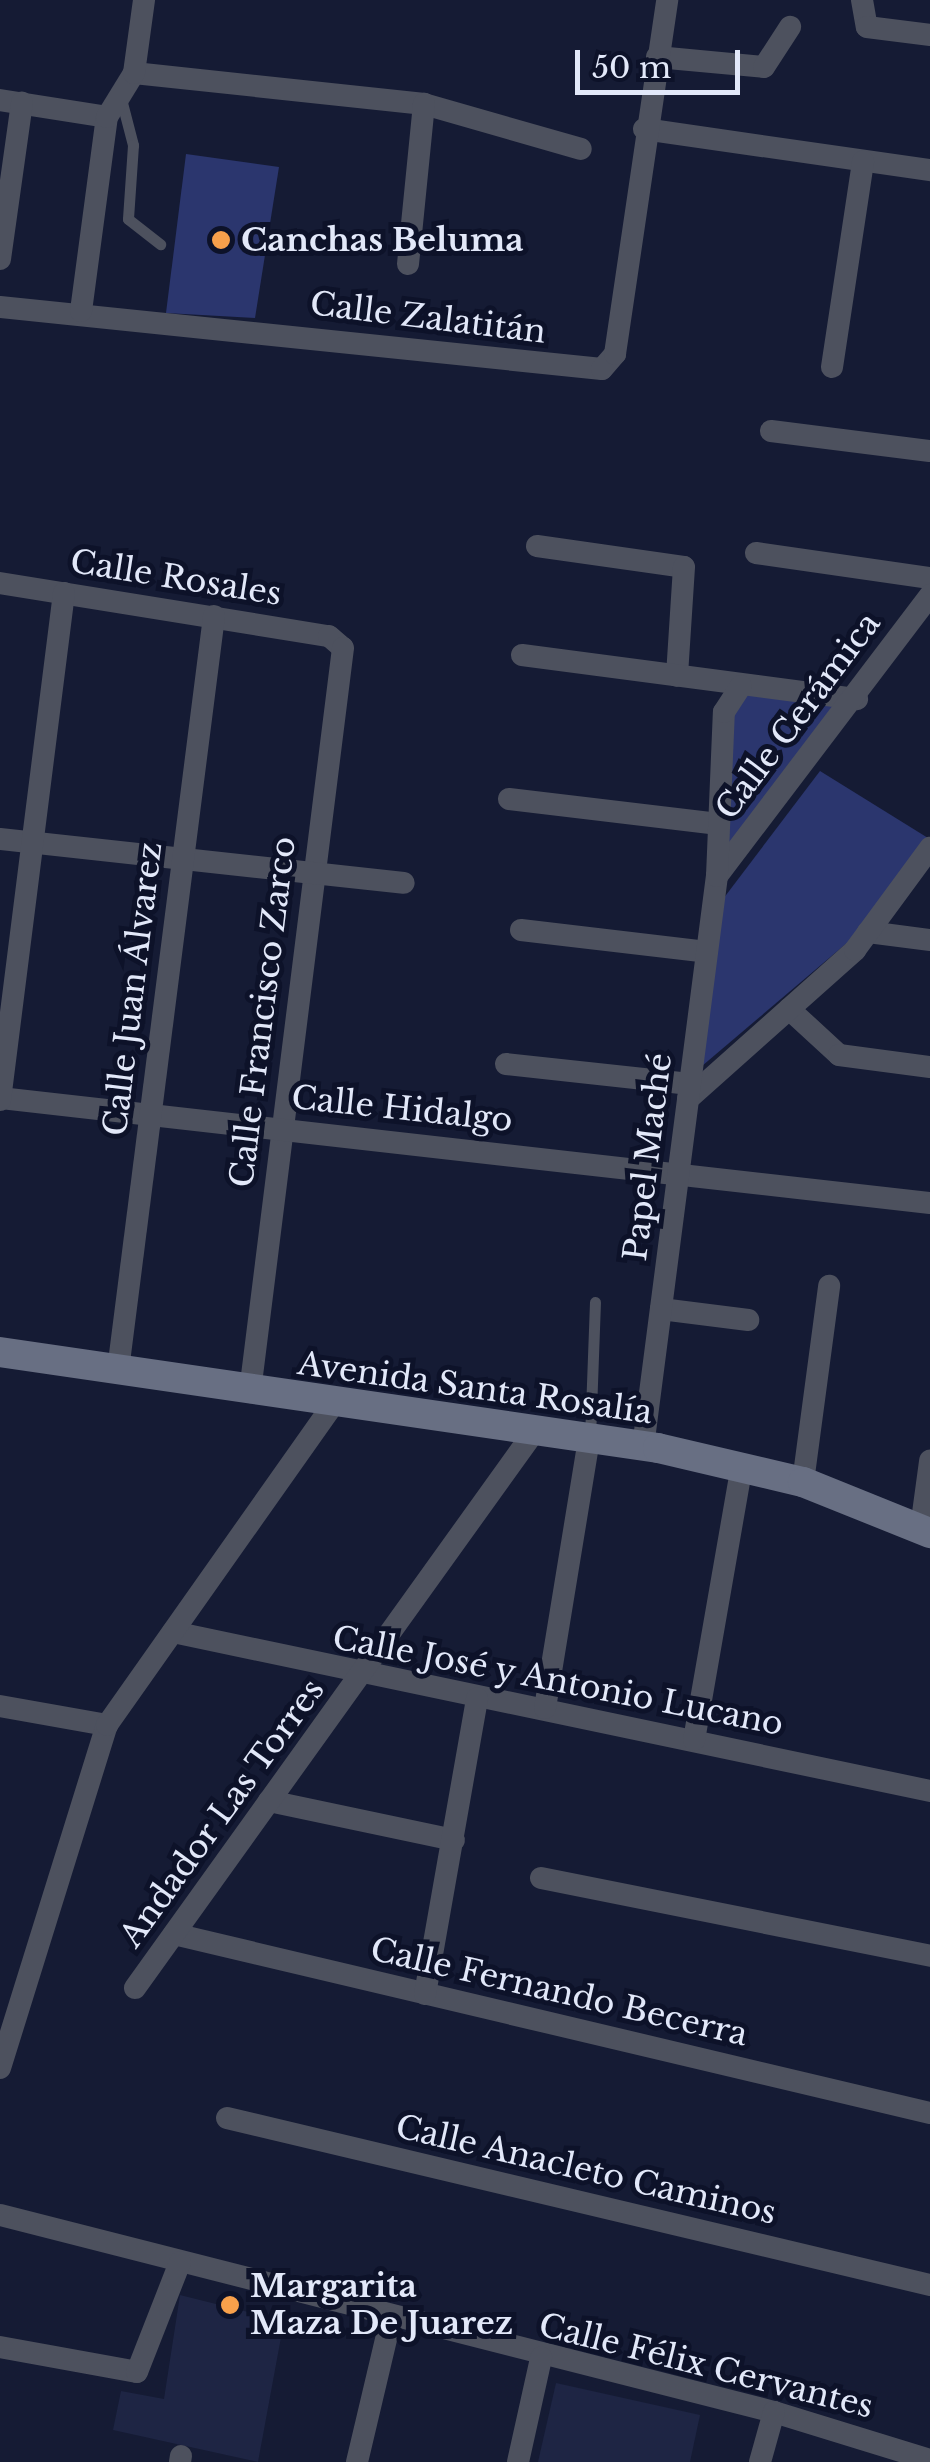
<!DOCTYPE html>
<meta charset="utf-8">
<style>
body{margin:0}
#map{position:relative;width:930px;height:2462px;overflow:hidden;background:#151b34;font-family:"Libre Baskerville",serif}
div>[style]{position:absolute}
.built>*{inset:0;background:#1e2544}
.green>*{inset:0;background:#2b366e}
.lane>*{height:11px;margin:-5.5px;padding:0 5.5px;transform-origin:5.5px;border-radius:5.5px;background:#4d515e}
.street>*{height:22px;margin:-11px;padding:0 11px;transform-origin:11px;border-radius:11px;background:#4d515e}
.secondary>*{height:30px;margin:-15px;padding:0 15px;transform-origin:15px;border-radius:15px;background:#686f83}
.dots>*{width:28px;height:28px;translate:-50% -50%;box-sizing:border-box;border:5px solid #0d1229;border-radius:50%}
span{translate:-50% -50%;white-space:nowrap;text-align:center;line-height:1.15;-webkit-text-stroke:10px #0d1229;paint-order:stroke}
.poi-label{font-size:32px;color:#e2e8f9;font-weight:700}
.left{translate:0 -50%;text-align:left}
.street-label{font-size:32px;color:#e2e8f9}
.scale{position:absolute;left:575px;top:50px;width:165px;height:45px;box-sizing:border-box;border:5px solid #e2e8f9;border-top:0;padding-left:12px;font-size:30px;line-height:35px;white-space:nowrap;color:#e2e8f9;-webkit-text-stroke:8px #0d1229;paint-order:stroke}
</style>
<div id="map">
<div class="built">
<div style="clip-path:polygon(180px 2295px,284px 2321px,258px 2462px,113px 2430px,121px 2391px,164px 2399px)"></div>
<div style="clip-path:polygon(556px 2383px,700px 2415px,690px 2462px,538px 2462px)"></div>
</div>
<div class="green">
<div style="clip-path:polygon(186px 154px,279px 167px,255px 318px,166px 313px)"></div>
<div style="clip-path:polygon(744px 689px,836px 704px,722px 857px,727px 712px)"></div>
<div style="clip-path:polygon(820px 771px,928px 838px,854px 937px,702px 1066px,720px 903px)"></div>
</div>
<div class="lane">
<div style="left:120px;top:95px;width:52px;rotate:75.4deg"></div>
<div style="left:133px;top:145px;width:74px;rotate:93.9deg"></div>
<div style="left:128px;top:219px;width:41px;rotate:38deg"></div>
<div style="left:590px;top:1438px;width:136px;rotate:-87.9deg"></div>
</div>
<div class="street">
<div style="left:862px;top:0;width:27px;rotate:80deg"></div>
<div style="left:867px;top:27px;width:64px;rotate:7.2deg"></div>
<div style="left:657px;top:57px;width:107px;rotate:5.3deg"></div>
<div style="left:764px;top:67px;width:48px;rotate:-57deg"></div>
<div style="left:134px;top:73px;width:292px;rotate:6.1deg"></div>
<div style="left:424px;top:104px;width:163px;rotate:16deg"></div>
<div style="left:0;top:100px;width:108px;rotate:9deg"></div>
<div style="left:644px;top:129px;width:289px;rotate:8.2deg"></div>
<div style="left:0;top:259px;width:158px;rotate:-82deg"></div>
<div style="left:408px;top:264px;width:161px;rotate:-84.3deg"></div>
<div style="left:0;top:307px;width:605px;rotate:5.88deg"></div>
<div style="left:602px;top:369px;width:20px;rotate:-49deg"></div>
<div style="left:615px;top:354px;width:358px;rotate:-81.6deg"></div>
<div style="left:81px;top:311px;width:196px;rotate:-82.4deg"></div>
<div style="left:107px;top:117px;width:52px;rotate:-58.5deg"></div>
<div style="left:134px;top:73px;width:74px;rotate:-82.2deg"></div>
<div style="left:832px;top:367px;width:208px;rotate:-81.4deg"></div>
<div style="left:771px;top:431px;width:160px;rotate:7.2deg"></div>
<div style="left:537px;top:546px;width:148px;rotate:8.1deg"></div>
<div style="left:684px;top:567px;width:109px;rotate:93.7deg"></div>
<div style="left:756px;top:553px;width:176px;rotate:8.2deg"></div>
<div style="left:0;top:583px;width:333px;rotate:9.2deg"></div>
<div style="left:329px;top:636px;width:18px;rotate:41deg"></div>
<div style="left:343px;top:648px;width:750px;rotate:97.13deg"></div>
<div style="left:522px;top:655px;width:338px;rotate:7.5deg"></div>
<div style="left:509px;top:799px;width:211px;rotate:6.8deg"></div>
<div style="left:0;top:839px;width:406px;rotate:6.2deg"></div>
<div style="left:717px;top:876px;width:353px;rotate:-52.8deg"></div>
<div style="left:521px;top:930px;width:187px;rotate:6.7deg"></div>
<div style="left:868px;top:932px;width:63px;rotate:7.4deg"></div>
<div style="left:789px;top:1009px;width:68px;rotate:42.6deg"></div>
<div style="left:839px;top:1055px;width:92px;rotate:7.5deg"></div>
<div style="left:506px;top:1064px;width:185px;rotate:6.2deg"></div>
<div style="left:0;top:1098px;width:936px;rotate:6.44deg"></div>
<div style="left:688px;top:1099px;width:224px;rotate:-41.7deg"></div>
<div style="left:855px;top:950px;width:127px;rotate:-53.7deg"></div>
<div style="left:0;top:1100px;width:511px;rotate:-82.81deg"></div>
<div style="left:661px;top:1309px;width:88px;rotate:7.2deg"></div>
<div style="left:118px;top:1370px;width:760px;rotate:-82.74deg"></div>
<div style="left:643px;top:1447px;width:576px;rotate:-82.62deg"></div>
<div style="left:717px;top:876px;width:164px;rotate:-87.6deg"></div>
<div style="left:724px;top:712px;width:31px;rotate:-57deg"></div>
<div style="left:803px;top:1482px;width:198px;rotate:-82.4deg"></div>
<div style="left:921px;top:1528px;width:68px;rotate:-82.3deg"></div>
<div style="left:173px;top:1632px;width:774px;rotate:11.86deg"></div>
<div style="left:0;top:1706px;width:109px;rotate:10.1deg"></div>
<div style="left:545px;top:1708px;width:272px;rotate:-80.7deg"></div>
<div style="left:694px;top:1740px;width:278px;rotate:-80.1deg"></div>
<div style="left:269px;top:1801px;width:189px;rotate:11.9deg"></div>
<div style="left:541px;top:1878px;width:397px;rotate:11.3deg"></div>
<div style="left:174px;top:1934px;width:777px;rotate:13.32deg"></div>
<div style="left:135px;top:1988px;width:684px;rotate:-54.34deg"></div>
<div style="left:425px;top:1994px;width:300px;rotate:-80deg"></div>
<div style="left:0;top:2068px;width:359px;rotate:-72.7deg"></div>
<div style="left:107px;top:1725px;width:390px;rotate:-54.8deg"></div>
<div style="left:227px;top:2118px;width:723px;rotate:13.36deg"></div>
<div style="left:0;top:2215px;width:799px;rotate:14.28deg"></div>
<div style="left:774px;top:2412px;width:163px;rotate:17.1deg"></div>
<div style="left:0;top:2347px;width:139px;rotate:10.3deg"></div>
<div style="left:137px;top:2372px;width:118px;rotate:-68.6deg"></div>
<div style="left:180px;top:2462px;width:6px;rotate:-81deg"></div>
<div style="left:357px;top:2462px;width:148px;rotate:-76.7deg"></div>
<div style="left:518px;top:2462px;width:107px;rotate:-77.5deg"></div>
<div style="left:760px;top:2462px;width:52px;rotate:-74.4deg"></div>
</div>
<div class="secondary">
<div style="left:0;top:1352px;width:665px;rotate:8.3deg"></div>
<div style="left:658px;top:1448px;width:149px;rotate:13.2deg"></div>
<div style="left:803px;top:1482px;width:137px;rotate:21.9deg"></div>
</div>
<div class="dots">
<div style="left:221px;top:240px;background:#f8a04b"></div>
<div style="left:230px;top:2305px;background:#f8a04b"></div>
</div>
<div class="poi-label">
<span class="left" style="left:241px;top:240px">Canchas Beluma</span>
<span class="left" style="left:250px;top:2305px">Margarita<br>Maza De Juarez</span>
</div>
<div class="street-label">
<span style="left:428px;top:318px;rotate:7deg">Calle Zalatitán</span>
<span style="left:176px;top:578px;rotate:9deg">Calle Rosales</span>
<span style="left:798px;top:716px;rotate:-53deg">Calle Cerámica</span>
<span style="left:133px;top:989px;rotate:-83deg">Calle Juan Álvarez</span>
<span style="left:263px;top:1012px;rotate:-83deg">Calle Francisco Zarco</span>
<span style="left:402px;top:1109px;rotate:6deg">Calle Hidalgo</span>
<span style="left:648px;top:1157px;rotate:-83deg">Papel Maché</span>
<span style="left:475px;top:1388px;rotate:8deg">Avenida Santa Rosalía</span>
<span style="left:558px;top:1681px;rotate:11deg">Calle José y Antonio Lucano</span>
<span style="left:222px;top:1813px;rotate:-54deg">Andador Las Torres</span>
<span style="left:559px;top:1992px;rotate:13deg">Calle Fernando Becerra</span>
<span style="left:586px;top:2170px;rotate:13deg">Calle Anacleto Caminos</span>
<span style="left:706px;top:2366px;rotate:14deg">Calle Félix Cervantes</span>
</div>
<div class="scale">50 m</div>
</div>
